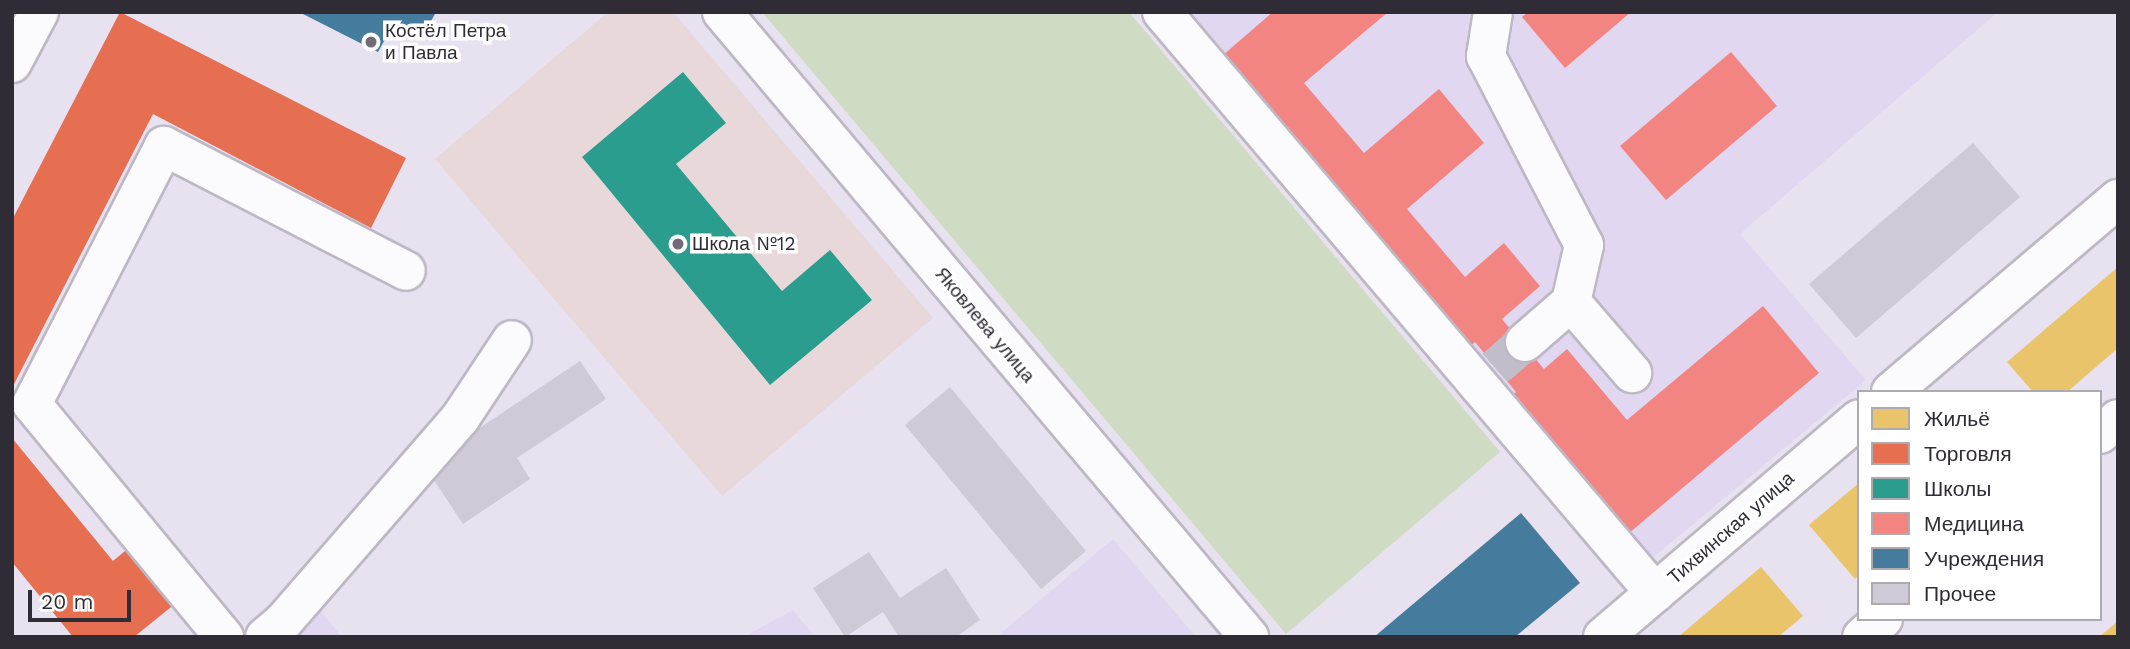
<!DOCTYPE html>
<meta charset="utf-8">
<style>
body{margin:0}
#map{position:relative;width:2130px;height:649px;overflow:hidden;background:#e7e1f0;font-family:"Work Sans",sans-serif}
div>[style]{position:absolute}
.built>*{inset:0;background:#e2d7f1}
.education>*{inset:0;background:#e8d8d9}
.green>*{inset:0;background:#d0dbc4}
.homes>*{inset:0;background:#e9c46a}
.shops>*{inset:0;background:#e76f51}
.schools>*{inset:0;background:#2a9d8f}
.health>*{inset:0;background:#f28482}
.public>*{inset:0;background:#457b9d}
.building>*{inset:0;background:#cfcad6}
.minor-tunnel>*{height:38px;margin-top:-19px;transform-origin:0;background:repeating-linear-gradient(90deg,#c2bdcb 0 38px,transparent 0 57px)}
.roads{filter:drop-shadow(2px 0 #bdb8c4) drop-shadow(-2px 0 #bdb8c4) drop-shadow(0 2px #bdb8c4) drop-shadow(0 -2px #bdb8c4)}
.minor>*{height:38px;margin:-19px;padding:0 19px;transform-origin:19px;border-radius:19px;background:#fbfafd}
.major>*{height:38px;margin:-19px;padding:0 19px;transform-origin:19px;border-radius:19px;background:#fbfafd}
.dots>*{width:19px;height:19px;translate:-50% -50%;box-sizing:border-box;border:4px solid #fff;border-radius:50%}
span{translate:-50% -50%;white-space:nowrap;text-align:center;line-height:1.15;-webkit-text-stroke:7px #fff;paint-order:stroke}
.poi-label{font-size:19px;color:#302c36}
.left{translate:0 -50%;text-align:left}
.street-label{font-size:19px;color:#302c36}
.frame{position:absolute;inset:0;border:14px solid #302c36;pointer-events:none}
.legend{position:absolute;left:1857px;top:390px;width:245px;height:231px;box-sizing:border-box;background:#fff;border:2px solid #acabaf;margin:0;padding:9px 12px;list-style:none;font-size:21px;color:#302c36}
.legend li{display:flex;align-items:center;gap:14px;height:35px}
.legend b{width:35px;border:2px solid #acabaf}
.scale{position:absolute;left:28px;top:590px;width:103px;height:32px;box-sizing:border-box;border:4px solid #302c36;border-top:0;padding-left:9px;font-size:21px;line-height:24px;white-space:nowrap;color:#302c36;-webkit-text-stroke:5px #fff;paint-order:stroke}
</style>
<div id="map">
<div class="built">
<div style="clip-path:polygon(1190px 12px,1998px 12px,1740px 234px,1866px 380px,1649px 561px)"></div>
<div style="clip-path:polygon(1113px 539px,1196px 637px,996px 637px)"></div>
<div style="clip-path:polygon(319px 609px,342px 637px,288px 637px)"></div>
<div style="clip-path:polygon(793px 610px,815px 637px,743px 637px)"></div>
</div>
<div class="education">
<div style="clip-path:polygon(608px 12px,673px 12px,933px 318px,722px 496px,435px 159px)"></div>
</div>
<div class="green">
<div style="clip-path:polygon(762px 12px,1129px 12px,1500px 452px,1286px 634px)"></div>
</div>
<div class="homes">
<div style="clip-path:polygon(2118px 267px,2118px 348px,2067px 392px,2033px 392px,2007px 362px)"></div>
<div style="clip-path:polygon(1859px 483px,1859px 575px,1855px 579px,1809px 525px)"></div>
<div style="clip-path:polygon(1761px 567px,1803px 616px,1778px 637px,1678px 637px)"></div>
<div style="clip-path:polygon(2118px 621px,2118px 637px,2099px 637px)"></div>
</div>
<div class="shops">
<div style="clip-path:polygon(120px 12px,406px 158px,371px 228px,153px 114px,12px 388px,12px 220px)"></div>
<div style="clip-path:polygon(12px 438px,113px 561px,131px 546px,176px 603px,134px 637px,73px 637px,12px 562px)"></div>
</div>
<div class="schools">
<div style="clip-path:polygon(683px 72px,726px 123px,676px 164px,782px 291px,830px 250px,872px 300px,770px 385px,582px 157px)"></div>
</div>
<div class="health">
<div style="clip-path:polygon(1273px 12px,1388px 12px,1304px 83px,1364px 153px,1439px 89px,1484px 143px,1407px 209px,1465px 277px,1504px 243px,1540px 286px,1502px 319px,1544px 369px,1567px 349px,1627px 420px,1763px 306px,1819px 373px,1628px 534px,1511px 396px,1516px 392px,1475px 342px,1462px 353px,1215px 62px)"></div>
<div style="clip-path:polygon(1528px 12px,1631px 12px,1565px 68px,1522px 17px)"></div>
<div style="clip-path:polygon(1731px 52px,1777px 106px,1666px 200px,1620px 146px)"></div>
</div>
<div class="public">
<div style="clip-path:polygon(299px 12px,436px 12px,429px 25px,405px 32px,393px 25px,378px 52px)"></div>
<div style="clip-path:polygon(1521px 513px,1580px 583px,1515px 637px,1374px 637px)"></div>
</div>
<div class="building">
<div style="clip-path:polygon(1973px 143px,2020px 197px,1856px 338px,1809px 284px)"></div>
<div style="clip-path:polygon(580px 361px,606px 399px,517px 458px,530px 479px,463px 524px,424px 465px)"></div>
<div style="clip-path:polygon(950px 387px,1086px 551px,1041px 589px,905px 425px)"></div>
<div style="clip-path:polygon(869px 552px,900px 598px,946px 568px,980px 620px,956px 637px,899px 637px,883px 612px,845px 637px,813px 588px)"></div>
</div>
<div class="minor-tunnel">
<div style="left:1495px;top:368px;width:40px;rotate:-41deg"></div>
</div>
<div class="roads">
<div class="minor">
<div style="left:722px;top:12px;width:818px;rotate:49.86deg"></div>
<div style="left:1162px;top:12px;width:762px;rotate:49.68deg"></div>
<div style="left:1493px;top:12px;width:45px;rotate:99deg"></div>
<div style="left:1486px;top:56px;width:213px;rotate:62.6deg"></div>
<div style="left:1584px;top:245px;width:58px;rotate:102.8deg"></div>
<div style="left:1571px;top:302px;width:61px;rotate:139deg"></div>
<div style="left:1571px;top:302px;width:94px;rotate:49.3deg"></div>
<div style="left:1891px;top:392px;width:298px;rotate:-40.4deg"></div>
<div style="left:2100px;top:434px;width:23px;rotate:-40deg"></div>
<div style="left:224px;top:637px;width:302px;rotate:-129.5deg"></div>
<div style="left:32px;top:404px;width:290px;rotate:-62.9deg"></div>
<div style="left:164px;top:146px;width:272px;rotate:27.3deg"></div>
<div style="left:265px;top:637px;width:23px;rotate:-40deg"></div>
<div style="left:283px;top:622px;width:271px;rotate:-49deg"></div>
<div style="left:461px;top:417px;width:92px;rotate:-56.5deg"></div>
<div style="left:1603px;top:637px;width:336px;rotate:-40.4deg"></div>
<div style="left:1862px;top:637px;width:28px;rotate:-41deg"></div>
</div>
<div class="major">
<div style="left:12px;top:63px;width:58px;rotate:-62.1deg"></div>
</div>
</div>
<div class="dots">
<div style="left:371px;top:42px;background:#706b77"></div>
<div style="left:678px;top:244px;background:#706b77"></div>
</div>
<div class="poi-label">
<span class="left" style="left:385px;top:42px">Костёл Петра<br>и Павла</span>
<span class="left" style="left:692px;top:244px">Школа №12</span>
</div>
<div class="street-label">
<span style="left:985px;top:325px;rotate:50deg">Яковлева улица</span>
<span style="left:1731px;top:528px;rotate:-41deg">Тихвинская улица</span>
</div>
<div class="frame"></div>
<ul class="legend">
<li><b style="height:19px;background:#e9c46a"></b>Жильё</li>
<li><b style="height:19px;background:#e76f51"></b>Торговля</li>
<li><b style="height:19px;background:#2a9d8f"></b>Школы</li>
<li><b style="height:19px;background:#f28482"></b>Медицина</li>
<li><b style="height:19px;background:#457b9d"></b>Учреждения</li>
<li><b style="height:19px;background:#cfcad6"></b>Прочее</li>
</ul>
<div class="scale">20 m</div>
</div>
